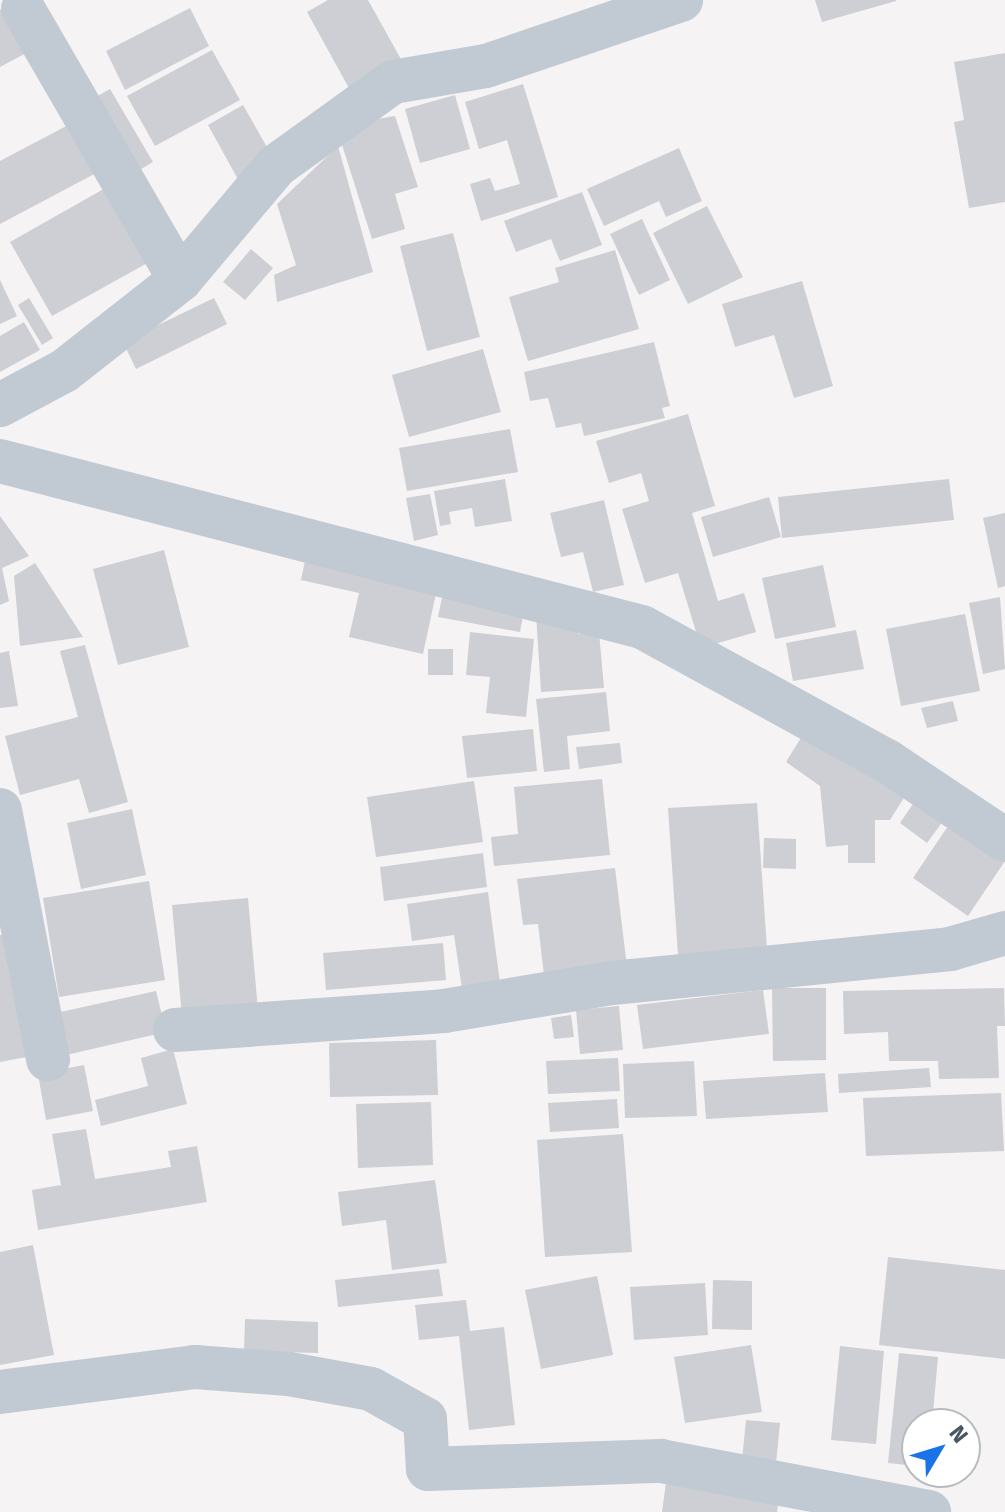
<!DOCTYPE html>
<style>
body{margin:0}
#map{position:relative;width:1005px;height:1512px;overflow:hidden;background:#f5f3f3;font-family:"Fira Sans",sans-serif}
div>[style]{position:absolute}
.building>*{inset:0;background:#cdcfd5}
.street>*{height:44px;margin:-22px;padding:0 22px;transform-origin:22px;border-radius:22px;background:#c1cad2}
span{translate:-50% -50%;white-space:nowrap;text-align:center;line-height:1.15;-webkit-text-stroke:7px #fff;paint-order:stroke}
.north{position:absolute;left:901px;top:1408px;width:80px;height:80px;box-sizing:border-box;background:#fff;border:2px solid #b7bbc0;border-radius:50%;rotate:52deg;font-size:22px;font-weight:700;line-height:32px;text-align:center;color:#4a5661}
.north::after{content:'';display:block;margin:auto;width:28px;height:36px;background:#1a73e8;clip-path:polygon(50% 0,100% 100%,50% 72%,0 100%)}
</style>
<div id="map">
<div class="building">
<div style="clip-path:polygon(328px 0,368px 0,407px 70px,355px 99px,307px 12px)"></div>
<div style="clip-path:polygon(815px 0,896px 0,896px 1px,822px 22px)"></div>
<div style="clip-path:polygon(7px 6px,30px 51px,0 67px,0 10px)"></div>
<div style="clip-path:polygon(190px 8px,209px 46px,125px 90px,106px 51px)"></div>
<div style="clip-path:polygon(212px 50px,240px 100px,155px 146px,127px 96px)"></div>
<div style="clip-path:polygon(1005px 53px,1005px 202px,969px 208px,954px 122px,964px 120px,954px 62px)"></div>
<div style="clip-path:polygon(523px 84px,558px 197px,481px 221px,470px 184px,490px 178px,495px 191px,520px 184px,507px 140px,479px 149px,465px 102px)"></div>
<div style="clip-path:polygon(110px 89px,153px 162px,128px 177px,85px 103px)"></div>
<div style="clip-path:polygon(455px 95px,470px 149px,420px 163px,405px 109px)"></div>
<div style="clip-path:polygon(243px 105px,276px 163px,240px 183px,208px 125px)"></div>
<div style="clip-path:polygon(395px 116px,418px 187px,395px 194px,405px 229px,372px 239px,336px 126px)"></div>
<div style="clip-path:polygon(72px 123px,98px 172px,0 224px,0 161px)"></div>
<div style="clip-path:polygon(338px 146px,373px 272px,277px 302px,274px 275px,296px 265px,277px 204px)"></div>
<div style="clip-path:polygon(679px 148px,702px 201px,666px 217px,659px 201px,604px 226px,587px 189px)"></div>
<div style="clip-path:polygon(109px 186px,151px 261px,52px 316px,10px 242px)"></div>
<div style="clip-path:polygon(582px 192px,602px 245px,560px 261px,551px 239px,516px 252px,504px 221px)"></div>
<div style="clip-path:polygon(707px 206px,743px 277px,688px 304px,653px 233px)"></div>
<div style="clip-path:polygon(642px 219px,670px 280px,639px 295px,610px 234px)"></div>
<div style="clip-path:polygon(453px 233px,480px 337px,427px 351px,400px 246px)"></div>
<div style="clip-path:polygon(251px 249px,273px 268px,245px 300px,223px 282px)"></div>
<div style="clip-path:polygon(615px 250px,639px 329px,528px 361px,509px 297px,559px 282px,555px 268px)"></div>
<div style="clip-path:polygon(0 280px,17px 316px,0 324px)"></div>
<div style="clip-path:polygon(802px 281px,833px 386px,794px 398px,774px 335px,735px 347px,722px 304px)"></div>
<div style="clip-path:polygon(29px 298px,53px 338px,42px 345px,18px 305px)"></div>
<div style="clip-path:polygon(214px 298px,227px 324px,136px 369px,123px 342px)"></div>
<div style="clip-path:polygon(24px 322px,40px 350px,0 372px,0 336px)"></div>
<div style="clip-path:polygon(654px 342px,670px 406px,662px 408px,665px 418px,584px 436px,581px 423px,556px 428px,548px 398px,530px 401px,524px 372px)"></div>
<div style="clip-path:polygon(483px 349px,501px 412px,409px 437px,392px 375px)"></div>
<div style="clip-path:polygon(688px 414px,715px 506px,692px 513px,718px 601px,744px 593px,756px 632px,701px 648px,678px 573px,645px 583px,622px 509px,649px 501px,641px 473px,609px 483px,596px 441px)"></div>
<div style="clip-path:polygon(510px 429px,518px 472px,407px 491px,399px 448px)"></div>
<div style="clip-path:polygon(505px 479px,512px 521px,475px 527px,472px 508px,449px 512px,451px 524px,440px 526px,434px 491px)"></div>
<div style="clip-path:polygon(949px 479px,954px 520px,782px 538px,778px 497px)"></div>
<div style="clip-path:polygon(430px 494px,438px 535px,414px 541px,406px 498px)"></div>
<div style="clip-path:polygon(769px 497px,781px 537px,713px 557px,701px 517px)"></div>
<div style="clip-path:polygon(604px 500px,624px 585px,593px 592px,583px 552px,561px 557px,550px 513px)"></div>
<div style="clip-path:polygon(1005px 513px,1005px 586px,998px 588px,983px 518px)"></div>
<div style="clip-path:polygon(0 516px,29px 556px,2px 568px,9px 601px,0 605px)"></div>
<div style="clip-path:polygon(164px 550px,189px 647px,118px 665px,93px 569px)"></div>
<div style="clip-path:polygon(306px 556px,438px 584px,423px 654px,349px 637px,359px 593px,301px 580px)"></div>
<div style="clip-path:polygon(35px 563px,83px 637px,20px 646px,14px 576px)"></div>
<div style="clip-path:polygon(823px 565px,836px 627px,775px 639px,762px 578px)"></div>
<div style="clip-path:polygon(444px 588px,525px 604px,520px 632px,438px 617px)"></div>
<div style="clip-path:polygon(1000px 597px,1005px 669px,983px 674px,969px 603px)"></div>
<div style="clip-path:polygon(536px 614px,577px 622px,578px 634px,599px 632px,604px 688px,541px 692px)"></div>
<div style="clip-path:polygon(965px 614px,980px 691px,901px 706px,886px 629px)"></div>
<div style="clip-path:polygon(856px 630px,864px 669px,793px 681px,786px 643px)"></div>
<div style="clip-path:polygon(470px 632px,534px 639px,526px 717px,486px 713px,490px 677px,466px 675px)"></div>
<div style="clip-path:polygon(85px 645px,128px 802px,89px 813px,79px 779px,20px 795px,5px 736px,78px 717px,60px 651px)"></div>
<div style="clip-path:polygon(428px 649px,453px 649px,453px 675px,428px 675px)"></div>
<div style="clip-path:polygon(9px 651px,18px 706px,0 708px,0 653px)"></div>
<div style="clip-path:polygon(606px 692px,610px 731px,567px 736px,570px 769px,544px 772px,536px 699px)"></div>
<div style="clip-path:polygon(953px 701px,958px 721px,927px 728px,921px 708px)"></div>
<div style="clip-path:polygon(807px 728px,907px 793px,890px 820px,875px 820px,875px 863px,848px 863px,848px 845px,826px 847px,820px 786px,786px 762px)"></div>
<div style="clip-path:polygon(533px 729px,537px 771px,467px 778px,462px 736px)"></div>
<div style="clip-path:polygon(620px 743px,622px 763px,579px 769px,576px 747px)"></div>
<div style="clip-path:polygon(602px 779px,610px 855px,494px 866px,491px 837px,518px 834px,514px 787px)"></div>
<div style="clip-path:polygon(474px 781px,483px 842px,376px 857px,367px 797px)"></div>
<div style="clip-path:polygon(917px 798px,946px 817px,927px 843px,900px 823px)"></div>
<div style="clip-path:polygon(757px 803px,767px 949px,678px 955px,668px 808px)"></div>
<div style="clip-path:polygon(132px 809px,146px 875px,81px 889px,67px 823px)"></div>
<div style="clip-path:polygon(952px 820px,1005px 861px,968px 916px,913px 878px)"></div>
<div style="clip-path:polygon(764px 838px,796px 839px,796px 869px,763px 868px)"></div>
<div style="clip-path:polygon(483px 853px,487px 887px,384px 901px,380px 867px)"></div>
<div style="clip-path:polygon(615px 868px,628px 975px,545px 984px,538px 924px,523px 925px,517px 879px)"></div>
<div style="clip-path:polygon(149px 881px,165px 980px,59px 997px,43px 898px)"></div>
<div style="clip-path:polygon(488px 892px,500px 983px,462px 989px,454px 935px,412px 941px,407px 904px)"></div>
<div style="clip-path:polygon(248px 898px,258px 1010px,182px 1017px,172px 905px)"></div>
<div style="clip-path:polygon(12px 933px,37px 1055px,0 1062px,0 935px)"></div>
<div style="clip-path:polygon(443px 943px,446px 980px,326px 990px,323px 953px)"></div>
<div style="clip-path:polygon(772px 988px,826px 988px,826px 1060px,773px 1061px)"></div>
<div style="clip-path:polygon(1004px 988px,1005px 1026px,997px 1026px,999px 1078px,939px 1079px,938px 1061px,889px 1061px,888px 1032px,844px 1034px,843px 991px)"></div>
<div style="clip-path:polygon(763px 990px,769px 1034px,643px 1049px,637px 1005px)"></div>
<div style="clip-path:polygon(156px 991px,166px 1032px,66px 1055px,56px 1013px)"></div>
<div style="clip-path:polygon(619px 1006px,623px 1050px,580px 1054px,576px 1010px)"></div>
<div style="clip-path:polygon(571px 1015px,574px 1037px,554px 1039px,551px 1018px)"></div>
<div style="clip-path:polygon(436px 1040px,438px 1095px,330px 1097px,329px 1043px)"></div>
<div style="clip-path:polygon(173px 1049px,187px 1104px,101px 1126px,95px 1100px,148px 1086px,141px 1058px)"></div>
<div style="clip-path:polygon(618px 1058px,620px 1091px,548px 1094px,546px 1061px)"></div>
<div style="clip-path:polygon(694px 1061px,697px 1116px,625px 1118px,623px 1064px)"></div>
<div style="clip-path:polygon(84px 1065px,93px 1111px,46px 1120px,38px 1074px)"></div>
<div style="clip-path:polygon(929px 1068px,931px 1087px,839px 1093px,838px 1074px)"></div>
<div style="clip-path:polygon(825px 1073px,828px 1112px,706px 1119px,703px 1081px)"></div>
<div style="clip-path:polygon(1001px 1093px,1004px 1151px,866px 1156px,863px 1098px)"></div>
<div style="clip-path:polygon(617px 1099px,619px 1128px,550px 1132px,548px 1103px)"></div>
<div style="clip-path:polygon(431px 1102px,433px 1165px,358px 1168px,356px 1104px)"></div>
<div style="clip-path:polygon(86px 1129px,95px 1179px,171px 1167px,168px 1151px,197px 1146px,207px 1202px,38px 1230px,32px 1190px,61px 1185px,52px 1134px)"></div>
<div style="clip-path:polygon(623px 1134px,632px 1252px,545px 1257px,537px 1140px)"></div>
<div style="clip-path:polygon(435px 1180px,447px 1263px,392px 1270px,386px 1220px,342px 1226px,338px 1192px)"></div>
<div style="clip-path:polygon(33px 1245px,54px 1355px,0 1365px,0 1252px)"></div>
<div style="clip-path:polygon(888px 1257px,1005px 1270px,1005px 1359px,879px 1345px)"></div>
<div style="clip-path:polygon(439px 1269px,443px 1296px,338px 1307px,335px 1280px)"></div>
<div style="clip-path:polygon(597px 1276px,613px 1355px,541px 1369px,525px 1290px)"></div>
<div style="clip-path:polygon(713px 1280px,752px 1281px,752px 1330px,712px 1329px)"></div>
<div style="clip-path:polygon(705px 1283px,708px 1335px,634px 1340px,630px 1287px)"></div>
<div style="clip-path:polygon(466px 1300px,470px 1331px,504px 1327px,515px 1425px,469px 1430px,459px 1336px,419px 1340px,415px 1305px)"></div>
<div style="clip-path:polygon(245px 1319px,318px 1322px,318px 1353px,244px 1351px)"></div>
<div style="clip-path:polygon(751px 1345px,762px 1412px,685px 1423px,674px 1357px)"></div>
<div style="clip-path:polygon(840px 1346px,884px 1351px,876px 1444px,831px 1440px)"></div>
<div style="clip-path:polygon(899px 1353px,938px 1357px,932px 1424px,917px 1424px,917px 1466px,888px 1463px)"></div>
<div style="clip-path:polygon(746px 1420px,780px 1423px,775px 1473px,741px 1470px)"></div>
<div style="clip-path:polygon(667px 1475px,780px 1492px,777px 1512px,662px 1512px)"></div>
</div>
<div class="street">
<div style="left:23px;top:9px;width:313px;rotate:59.9deg"></div>
<div style="left:0;top:405px;width:72px;rotate:-28deg"></div>
<div style="left:64px;top:371px;width:147px;rotate:-38.1deg"></div>
<div style="left:180px;top:280px;width:149px;rotate:-49.9deg"></div>
<div style="left:276px;top:166px;width:144px;rotate:-35.7deg"></div>
<div style="left:393px;top:82px;width:94px;rotate:-9.8deg"></div>
<div style="left:486px;top:66px;width:206px;rotate:-18.7deg"></div>
<div style="left:0;top:461px;width:663px;rotate:14.5deg"></div>
<div style="left:642px;top:627px;width:279px;rotate:28.7deg"></div>
<div style="left:887px;top:761px;width:142px;rotate:33.8deg"></div>
<div style="left:0;top:810px;width:254px;rotate:79.1deg"></div>
<div style="left:175px;top:1030px;width:270px;rotate:-4deg"></div>
<div style="left:444px;top:1011px;width:170px;rotate:-9.5deg"></div>
<div style="left:612px;top:983px;width:340px;rotate:-5.7deg"></div>
<div style="left:950px;top:949px;width:57px;rotate:-16.2deg"></div>
<div style="left:0;top:1392px;width:197px;rotate:-7.3deg"></div>
<div style="left:195px;top:1367px;width:94px;rotate:4.3deg"></div>
<div style="left:289px;top:1374px;width:83px;rotate:10.4deg"></div>
<div style="left:371px;top:1389px;width:62px;rotate:29.1deg"></div>
<div style="left:425px;top:1419px;width:50px;rotate:86.6deg"></div>
<div style="left:428px;top:1469px;width:233px;rotate:-2deg"></div>
<div style="left:661px;top:1461px;width:273px;rotate:10.8deg"></div>
</div>
<div class="north">N</div>
</div>
